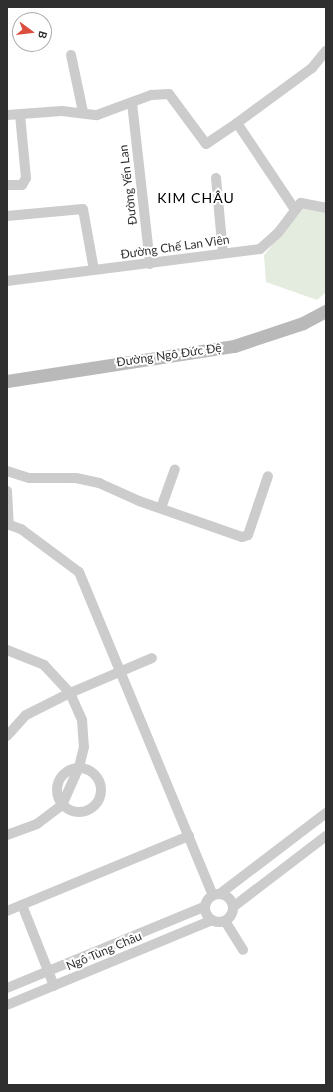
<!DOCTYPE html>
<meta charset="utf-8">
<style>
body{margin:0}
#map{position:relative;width:333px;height:1092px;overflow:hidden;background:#fff;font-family:Lato,sans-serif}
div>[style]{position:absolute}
.green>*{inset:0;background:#e3ecde}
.street>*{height:10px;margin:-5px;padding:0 5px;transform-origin:5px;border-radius:5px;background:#ccc}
.street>.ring{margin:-5px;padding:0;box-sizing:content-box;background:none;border:10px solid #ccc;border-radius:50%}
.secondary>*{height:13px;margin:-6.5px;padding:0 6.5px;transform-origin:6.5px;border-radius:6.5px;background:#b9b9b9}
span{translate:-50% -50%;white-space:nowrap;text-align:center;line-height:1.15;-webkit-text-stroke:4px #fff;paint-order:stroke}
.street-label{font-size:12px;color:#2f2f2f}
.quarter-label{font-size:14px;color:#000;letter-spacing:1px}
.frame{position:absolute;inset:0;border:8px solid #2f2f2f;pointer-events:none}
.north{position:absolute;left:12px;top:12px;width:40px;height:40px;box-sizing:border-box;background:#fff;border:1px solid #acacac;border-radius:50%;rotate:105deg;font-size:11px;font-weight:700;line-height:16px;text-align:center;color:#2f2f2f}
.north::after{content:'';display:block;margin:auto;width:14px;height:18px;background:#db4e3d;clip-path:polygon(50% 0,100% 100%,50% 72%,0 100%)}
</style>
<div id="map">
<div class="green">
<div style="clip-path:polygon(303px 208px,326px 212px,326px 292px,317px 300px,266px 282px,264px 255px)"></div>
</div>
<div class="street">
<div style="left:71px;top:55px;width:58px;rotate:78.1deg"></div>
<div style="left:132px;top:103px;width:162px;rotate:83.6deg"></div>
<div style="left:7px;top:115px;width:55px;rotate:-4.2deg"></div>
<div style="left:62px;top:111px;width:35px;rotate:7deg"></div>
<div style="left:97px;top:115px;width:58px;rotate:-20.3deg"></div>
<div style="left:151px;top:95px;width:18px;rotate:-3deg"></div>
<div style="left:169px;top:94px;width:62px;rotate:53.5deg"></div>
<div style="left:206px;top:144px;width:37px;rotate:-34deg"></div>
<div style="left:237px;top:123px;width:102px;rotate:56.2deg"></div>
<div style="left:237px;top:123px;width:93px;rotate:-36.3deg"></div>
<div style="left:312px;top:68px;width:22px;rotate:-51deg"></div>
<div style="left:216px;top:178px;width:75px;rotate:84.7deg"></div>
<div style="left:7px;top:185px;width:15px"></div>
<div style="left:22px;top:185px;width:8px;rotate:-60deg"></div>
<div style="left:26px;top:178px;width:63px;rotate:-95.4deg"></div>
<div style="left:7px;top:216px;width:76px;rotate:-5.3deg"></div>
<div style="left:83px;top:209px;width:62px;rotate:79.8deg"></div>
<div style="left:7px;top:281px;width:255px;rotate:-7.2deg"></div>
<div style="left:260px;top:249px;width:24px;rotate:-42deg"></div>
<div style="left:278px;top:233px;width:38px;rotate:-53deg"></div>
<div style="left:301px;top:203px;width:25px;rotate:11deg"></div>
<div style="left:7px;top:471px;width:23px;rotate:18deg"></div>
<div style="left:29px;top:478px;width:47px"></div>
<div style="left:76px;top:478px;width:24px;rotate:12deg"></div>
<div style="left:99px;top:483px;width:44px;rotate:24.2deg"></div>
<div style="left:139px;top:501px;width:109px;rotate:19.3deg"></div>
<div style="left:242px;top:537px;width:6px;rotate:-18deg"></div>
<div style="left:248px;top:535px;width:62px;rotate:-71.3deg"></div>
<div style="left:7px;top:491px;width:33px;rotate:87deg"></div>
<div style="left:161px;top:508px;width:41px;rotate:-70.3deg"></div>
<div style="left:7px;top:524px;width:15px;rotate:20deg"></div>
<div style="left:21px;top:529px;width:72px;rotate:36.6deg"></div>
<div style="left:79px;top:572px;width:350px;rotate:67.5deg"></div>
<div style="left:7px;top:650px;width:40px;rotate:22deg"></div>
<div style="left:44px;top:665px;width:38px;rotate:47deg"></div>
<div style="left:70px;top:693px;width:30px;rotate:66deg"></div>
<div style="left:82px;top:720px;width:27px;rotate:86deg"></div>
<div style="left:84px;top:747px;width:21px;rotate:104deg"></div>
<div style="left:79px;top:767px;width:42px;rotate:114.1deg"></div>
<div style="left:62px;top:805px;width:31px;rotate:143deg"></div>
<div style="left:37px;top:824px;width:32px;rotate:160deg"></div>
<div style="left:7px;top:736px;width:28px;rotate:-48deg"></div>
<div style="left:26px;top:715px;width:49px;rotate:-26.6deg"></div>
<div style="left:70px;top:693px;width:89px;rotate:-23.1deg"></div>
<div class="ring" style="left:57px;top:768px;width:34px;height:34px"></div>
<div style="left:221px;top:893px;width:132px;rotate:-37.3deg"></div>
<div class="ring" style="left:205px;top:894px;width:18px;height:18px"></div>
<div style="left:22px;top:905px;width:87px;rotate:68.4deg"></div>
<div style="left:233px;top:907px;width:117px;rotate:-37.4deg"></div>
<div style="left:7px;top:911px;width:197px;rotate:-22.4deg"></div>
<div style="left:225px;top:921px;width:34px;rotate:58deg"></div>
<div style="left:7px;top:988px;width:213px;rotate:-22.4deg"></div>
<div style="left:7px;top:1005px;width:222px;rotate:-22.5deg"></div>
</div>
<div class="secondary">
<div style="left:7px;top:381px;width:230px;rotate:-8.8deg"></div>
<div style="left:234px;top:346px;width:73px;rotate:-18.4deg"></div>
<div style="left:303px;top:323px;width:26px;rotate:-28deg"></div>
</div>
<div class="street-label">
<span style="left:128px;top:185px;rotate:-97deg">Đường Yến Lan</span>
<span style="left:175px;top:247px;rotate:-8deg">Đường Chế Lan Viên</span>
<span style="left:169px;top:355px;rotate:-8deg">Đường Ngô Đức Đệ</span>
<span style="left:104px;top:951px;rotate:-23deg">Ngô Tùng Châu</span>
</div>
<div class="quarter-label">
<span style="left:196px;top:198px">KIM CHÂU</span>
</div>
<div class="frame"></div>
<div class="north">B</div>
</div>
